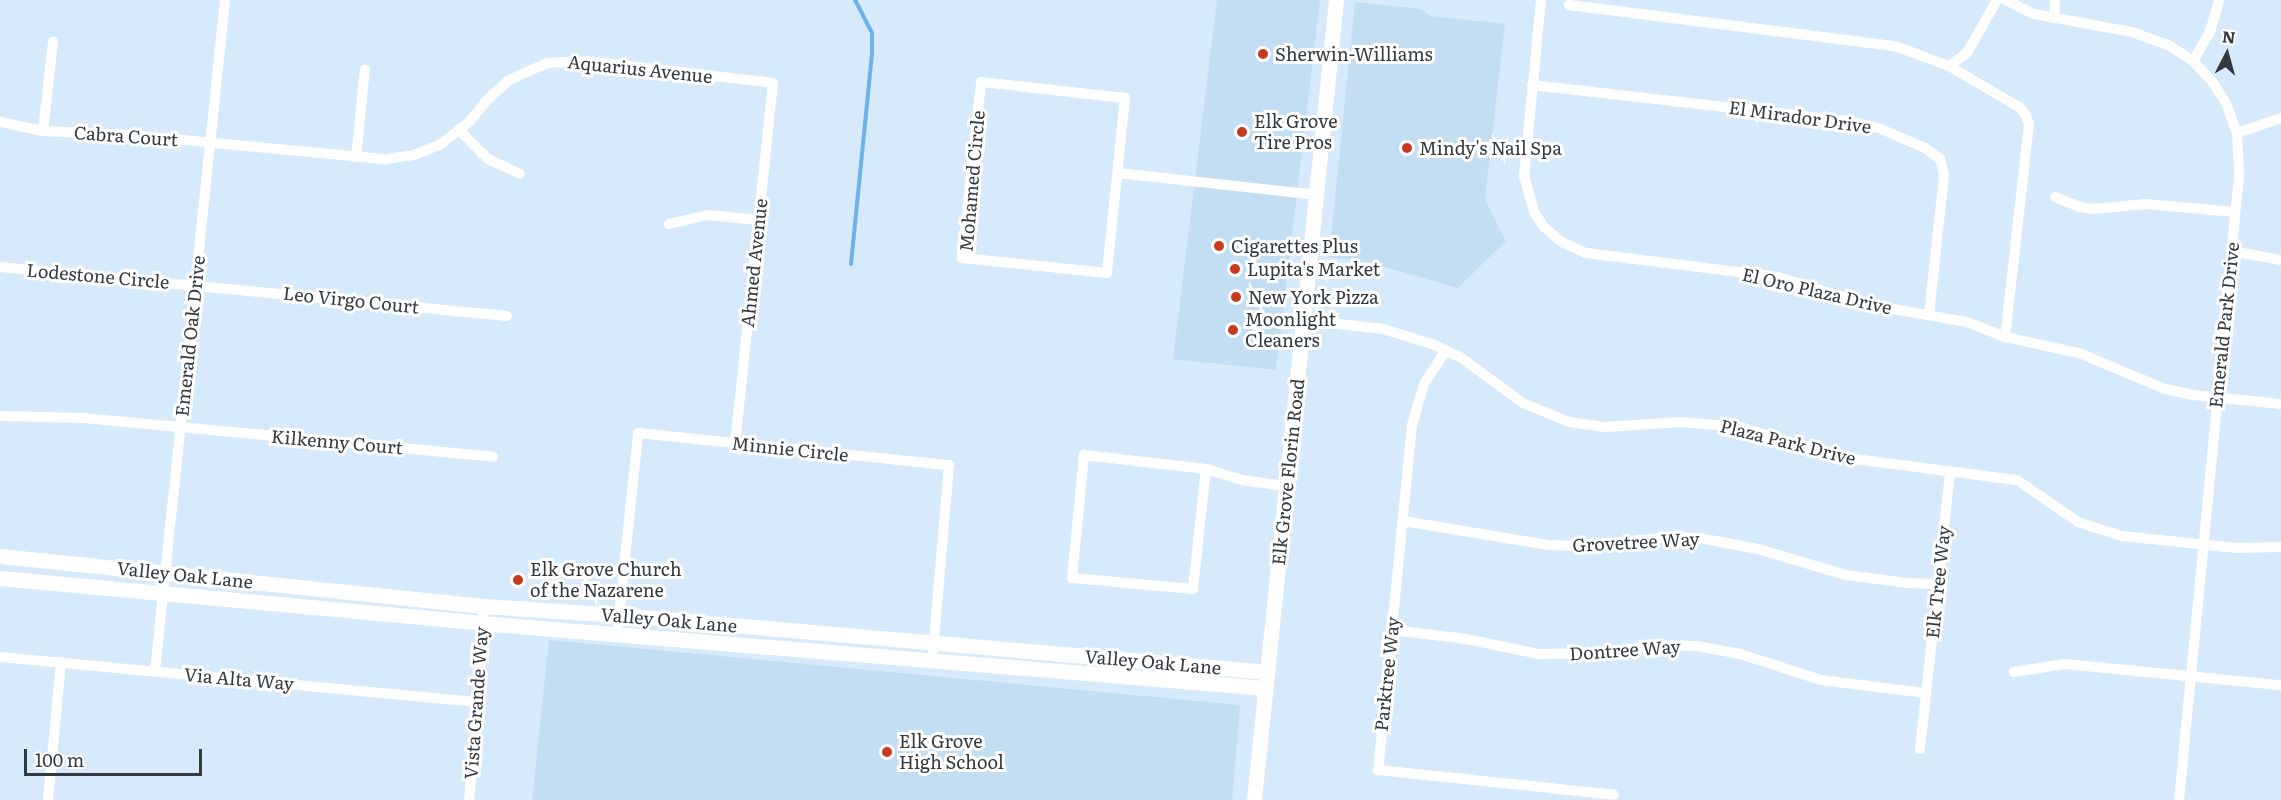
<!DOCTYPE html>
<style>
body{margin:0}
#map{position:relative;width:2281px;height:800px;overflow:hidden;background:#d7eafb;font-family:Literata,serif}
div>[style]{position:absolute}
.built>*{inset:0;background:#c3ddf2}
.stream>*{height:4px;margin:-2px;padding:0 2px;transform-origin:2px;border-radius:2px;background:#6cb3e9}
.street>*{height:10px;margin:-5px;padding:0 5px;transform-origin:5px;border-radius:5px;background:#fff}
.secondary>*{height:15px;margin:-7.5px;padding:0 7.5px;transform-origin:7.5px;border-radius:7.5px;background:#fff}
.dots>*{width:16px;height:16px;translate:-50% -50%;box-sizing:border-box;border:3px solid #fff;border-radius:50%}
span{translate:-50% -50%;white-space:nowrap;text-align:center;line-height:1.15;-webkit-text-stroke:6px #fff;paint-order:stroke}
.poi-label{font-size:18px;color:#323a40}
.left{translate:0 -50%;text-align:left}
.street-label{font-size:18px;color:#323a40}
.north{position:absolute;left:2197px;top:24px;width:60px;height:60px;-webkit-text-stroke:4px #fff;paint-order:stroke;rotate:6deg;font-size:16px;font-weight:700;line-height:24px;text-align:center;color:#323a40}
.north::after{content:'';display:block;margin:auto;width:21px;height:27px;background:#323a40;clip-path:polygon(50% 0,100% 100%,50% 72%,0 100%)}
.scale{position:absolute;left:24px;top:749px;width:178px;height:27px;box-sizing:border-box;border:3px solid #323a40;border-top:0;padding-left:8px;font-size:18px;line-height:21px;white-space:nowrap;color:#323a40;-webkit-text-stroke:4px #fff;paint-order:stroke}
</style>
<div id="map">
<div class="built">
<div style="clip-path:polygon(1217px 0,1320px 0,1276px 370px,1173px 359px)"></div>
<div style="clip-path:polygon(1355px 2px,1421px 9px,1430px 16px,1505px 24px,1485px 199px,1506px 241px,1458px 288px,1368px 262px,1329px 257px)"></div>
<div style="clip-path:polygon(549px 640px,1240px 705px,1232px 800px,532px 800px)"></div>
</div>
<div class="stream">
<div style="left:851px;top:264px;width:213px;rotate:-84.3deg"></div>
<div style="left:872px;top:52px;width:19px;rotate:-90deg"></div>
<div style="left:872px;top:33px;width:37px;rotate:-117deg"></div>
</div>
<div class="street">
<div style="left:1541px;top:0;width:177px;rotate:95.5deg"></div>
<div style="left:1524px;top:176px;width:40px;rotate:74deg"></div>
<div style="left:1535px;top:214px;width:16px;rotate:55deg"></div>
<div style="left:1544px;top:227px;width:23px;rotate:40deg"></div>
<div style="left:1562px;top:242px;width:26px;rotate:25deg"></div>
<div style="left:1586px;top:253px;width:193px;rotate:7.1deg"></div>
<div style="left:1778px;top:277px;width:91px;rotate:17.2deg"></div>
<div style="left:1865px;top:304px;width:104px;rotate:10deg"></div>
<div style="left:1967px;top:322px;width:41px;rotate:21.5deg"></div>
<div style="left:2005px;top:337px;width:76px;rotate:12.2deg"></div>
<div style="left:2079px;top:353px;width:93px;rotate:22.7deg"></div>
<div style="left:2165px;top:389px;width:30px;rotate:12deg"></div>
<div style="left:2194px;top:395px;width:87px;rotate:5.9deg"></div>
<div style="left:2006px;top:0;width:31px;rotate:27deg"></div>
<div style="left:2034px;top:14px;width:100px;rotate:10.4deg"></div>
<div style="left:2132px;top:32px;width:40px;rotate:20.2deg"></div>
<div style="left:2170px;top:46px;width:27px;rotate:33deg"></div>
<div style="left:2193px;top:61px;width:26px;rotate:47deg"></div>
<div style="left:2211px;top:80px;width:27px;rotate:57deg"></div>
<div style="left:2226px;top:103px;width:32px;rotate:70deg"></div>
<div style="left:2237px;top:133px;width:42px;rotate:87.3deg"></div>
<div style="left:2239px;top:175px;width:628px;rotate:95.48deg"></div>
<div style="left:1569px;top:5px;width:329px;rotate:7.2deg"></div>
<div style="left:1895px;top:46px;width:58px;rotate:20.3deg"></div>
<div style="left:1949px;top:66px;width:81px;rotate:30.4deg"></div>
<div style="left:2019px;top:107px;width:11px;rotate:49deg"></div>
<div style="left:2026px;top:115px;width:9px;rotate:72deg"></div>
<div style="left:2029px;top:124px;width:214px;rotate:96.4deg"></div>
<div style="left:2054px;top:18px;width:18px;rotate:-87deg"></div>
<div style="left:2193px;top:61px;width:34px;rotate:-60deg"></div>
<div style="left:2210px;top:32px;width:33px;rotate:-74deg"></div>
<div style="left:1949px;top:66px;width:22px;rotate:-36deg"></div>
<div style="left:1967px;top:53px;width:61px;rotate:-60.5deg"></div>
<div style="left:981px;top:82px;width:145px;rotate:6.3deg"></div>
<div style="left:1125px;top:98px;width:176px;rotate:95.9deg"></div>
<div style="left:1107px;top:273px;width:146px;rotate:-174.1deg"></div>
<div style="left:962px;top:258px;width:177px;rotate:-83.8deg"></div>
<div style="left:1532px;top:85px;width:320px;rotate:6.5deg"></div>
<div style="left:1850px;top:121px;width:32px;rotate:14deg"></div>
<div style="left:1881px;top:129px;width:48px;rotate:23.4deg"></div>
<div style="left:1925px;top:148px;width:19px;rotate:36deg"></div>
<div style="left:1940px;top:159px;width:16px;rotate:76deg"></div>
<div style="left:1944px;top:175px;width:141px;rotate:96.1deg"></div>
<div style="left:0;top:122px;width:44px;rotate:11.8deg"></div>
<div style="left:43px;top:131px;width:87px;rotate:2.6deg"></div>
<div style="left:130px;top:135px;width:257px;rotate:5.4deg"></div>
<div style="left:386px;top:159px;width:28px;rotate:-8deg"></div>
<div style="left:414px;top:155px;width:29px;rotate:-22deg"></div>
<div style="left:441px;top:144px;width:37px;rotate:-38deg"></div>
<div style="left:470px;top:121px;width:28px;rotate:-51deg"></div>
<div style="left:488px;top:99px;width:28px;rotate:-42deg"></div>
<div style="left:509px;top:80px;width:42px;rotate:-24.1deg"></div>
<div style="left:547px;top:63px;width:40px;rotate:-2.9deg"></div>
<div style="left:587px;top:61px;width:187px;rotate:6.7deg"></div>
<div style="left:773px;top:83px;width:362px;rotate:96deg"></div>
<div style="left:43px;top:131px;width:90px;rotate:-83.6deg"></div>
<div style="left:460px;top:131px;width:40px;rotate:45deg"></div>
<div style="left:488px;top:159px;width:35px;rotate:25deg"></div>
<div style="left:2237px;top:133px;width:46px;rotate:-18.8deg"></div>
<div style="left:356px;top:157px;width:88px;rotate:-84.2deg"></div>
<div style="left:1118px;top:173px;width:199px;rotate:6.3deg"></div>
<div style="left:2055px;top:197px;width:27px;rotate:22deg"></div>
<div style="left:2080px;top:207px;width:13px;rotate:9deg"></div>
<div style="left:2093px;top:209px;width:53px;rotate:-5.4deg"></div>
<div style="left:2146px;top:204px;width:89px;rotate:5.1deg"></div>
<div style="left:669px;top:224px;width:40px;rotate:-13deg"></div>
<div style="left:708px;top:215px;width:50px;rotate:5.7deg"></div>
<div style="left:2232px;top:251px;width:50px;rotate:10.4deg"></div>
<div style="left:0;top:267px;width:509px;rotate:5.52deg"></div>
<div style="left:1304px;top:320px;width:80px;rotate:6.5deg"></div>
<div style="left:1383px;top:329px;width:51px;rotate:17deg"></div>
<div style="left:1432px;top:344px;width:31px;rotate:25deg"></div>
<div style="left:1460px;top:357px;width:78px;rotate:36.1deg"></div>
<div style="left:1523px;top:403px;width:50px;rotate:22.4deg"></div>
<div style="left:1569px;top:422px;width:37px;rotate:8deg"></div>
<div style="left:1606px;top:427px;width:75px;rotate:-3.8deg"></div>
<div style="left:1681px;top:422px;width:59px;rotate:4.8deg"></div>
<div style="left:1740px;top:427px;width:103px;rotate:16.9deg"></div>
<div style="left:1839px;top:457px;width:179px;rotate:7.4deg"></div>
<div style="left:2017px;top:480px;width:74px;rotate:34.5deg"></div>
<div style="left:2078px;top:522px;width:46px;rotate:17.7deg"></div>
<div style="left:2122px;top:536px;width:115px;rotate:6deg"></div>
<div style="left:2236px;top:548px;width:45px;rotate:-1.3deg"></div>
<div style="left:1446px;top:350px;width:40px;rotate:122.9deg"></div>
<div style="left:1424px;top:384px;width:43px;rotate:106.3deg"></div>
<div style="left:1412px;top:425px;width:347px;rotate:95.6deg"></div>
<div style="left:1378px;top:770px;width:237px;rotate:6deg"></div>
<div style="left:0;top:416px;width:84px;rotate:1.4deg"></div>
<div style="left:84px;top:418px;width:411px;rotate:5.4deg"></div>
<div style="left:1084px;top:455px;width:123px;rotate:6.5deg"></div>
<div style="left:1206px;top:469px;width:121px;rotate:96.2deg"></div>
<div style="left:1193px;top:589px;width:121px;rotate:-174.8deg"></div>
<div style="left:1072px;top:578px;width:124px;rotate:-84.4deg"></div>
<div style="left:1206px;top:469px;width:37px;rotate:17deg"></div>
<div style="left:1241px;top:480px;width:45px;rotate:7.6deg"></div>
<div style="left:1403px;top:521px;width:147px;rotate:9.4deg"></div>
<div style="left:1548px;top:545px;width:30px;rotate:2deg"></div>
<div style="left:1578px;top:546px;width:91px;rotate:-5.6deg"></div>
<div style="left:1669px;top:537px;width:30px;rotate:2deg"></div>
<div style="left:1699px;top:538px;width:60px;rotate:10.6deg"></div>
<div style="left:1758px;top:549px;width:92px;rotate:16.5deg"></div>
<div style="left:1846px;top:575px;width:63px;rotate:7.4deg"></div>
<div style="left:1908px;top:583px;width:30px;rotate:2deg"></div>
<div style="left:1392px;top:630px;width:75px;rotate:6.9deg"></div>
<div style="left:1466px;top:639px;width:75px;rotate:11.6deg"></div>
<div style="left:1539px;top:654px;width:55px;rotate:-1deg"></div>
<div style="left:1594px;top:653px;width:74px;rotate:-6.2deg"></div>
<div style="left:1668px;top:645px;width:29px;rotate:2deg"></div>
<div style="left:1697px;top:646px;width:44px;rotate:10.5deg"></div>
<div style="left:1740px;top:654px;width:85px;rotate:17.8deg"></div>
<div style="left:1821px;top:680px;width:106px;rotate:7.1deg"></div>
<div style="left:617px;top:634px;width:202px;rotate:-84deg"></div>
<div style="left:638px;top:433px;width:313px;rotate:5.9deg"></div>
<div style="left:949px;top:465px;width:186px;rotate:94.9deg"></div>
<div style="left:0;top:657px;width:481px;rotate:5.4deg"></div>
<div style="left:155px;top:671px;width:675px;rotate:-84.04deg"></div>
<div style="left:2014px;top:672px;width:52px;rotate:-8.9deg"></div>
<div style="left:2065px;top:664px;width:217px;rotate:5.6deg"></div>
<div style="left:1920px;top:749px;width:279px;rotate:-83.8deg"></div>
<div style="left:48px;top:800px;width:139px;rotate:-84.6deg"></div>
<div style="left:469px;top:800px;width:99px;rotate:-84.2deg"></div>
<div style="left:479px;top:702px;width:96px;rotate:-87.6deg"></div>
</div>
<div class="secondary">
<div style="left:0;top:556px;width:486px;rotate:5.9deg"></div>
<div style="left:483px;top:606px;width:136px;rotate:3.8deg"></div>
<div style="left:619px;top:615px;width:651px;rotate:5.03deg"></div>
<div style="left:0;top:578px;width:483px;rotate:5.3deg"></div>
<div style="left:481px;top:623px;width:787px;rotate:4.74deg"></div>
<div style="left:1254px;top:800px;width:804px;rotate:-84.15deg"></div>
</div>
<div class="dots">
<div style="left:1263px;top:54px;background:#c63b20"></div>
<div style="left:1242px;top:132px;background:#c63b20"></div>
<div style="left:1407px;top:148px;background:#c63b20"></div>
<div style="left:1219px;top:246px;background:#c63b20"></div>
<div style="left:1235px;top:269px;background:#c63b20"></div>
<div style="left:1236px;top:297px;background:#c63b20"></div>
<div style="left:1233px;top:330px;background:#c63b20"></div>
<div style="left:518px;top:580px;background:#c63b20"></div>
<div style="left:887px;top:752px;background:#c63b20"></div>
</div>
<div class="poi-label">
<span class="left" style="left:1275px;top:54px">Sherwin-Williams</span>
<span class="left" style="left:1254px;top:132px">Elk Grove<br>Tire Pros</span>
<span class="left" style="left:1419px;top:148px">Mindy's Nail Spa</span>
<span class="left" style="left:1231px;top:246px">Cigarettes Plus</span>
<span class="left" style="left:1247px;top:269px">Lupita's Market</span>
<span class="left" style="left:1248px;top:297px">New York Pizza</span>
<span class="left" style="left:1245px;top:330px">Moonlight<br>Cleaners</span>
<span class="left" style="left:530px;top:580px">Elk Grove Church<br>of the Nazarene</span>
<span class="left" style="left:899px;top:752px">Elk Grove<br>High School</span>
</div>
<div class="street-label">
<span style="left:640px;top:69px;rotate:6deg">Aquarius Avenue</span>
<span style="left:1800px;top:117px;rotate:8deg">El Mirador Drive</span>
<span style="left:126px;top:136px;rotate:4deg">Cabra Court</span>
<span style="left:972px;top:181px;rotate:-85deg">Mohamed Circle</span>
<span style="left:754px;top:263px;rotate:-84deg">Ahmed Avenue</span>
<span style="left:98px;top:276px;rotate:5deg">Lodestone Circle</span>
<span style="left:1817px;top:291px;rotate:13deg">El Oro Plaza Drive</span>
<span style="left:351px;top:300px;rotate:6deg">Leo Virgo Court</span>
<span style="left:2224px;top:325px;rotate:-84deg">Emerald Park Drive</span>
<span style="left:190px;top:336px;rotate:-84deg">Emerald Oak Drive</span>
<span style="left:337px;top:442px;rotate:5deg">Kilkenny Court</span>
<span style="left:1788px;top:442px;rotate:14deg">Plaza Park Drive</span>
<span style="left:790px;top:449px;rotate:6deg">Minnie Circle</span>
<span style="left:1288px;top:472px;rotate:-84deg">Elk Grove Florin Road</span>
<span style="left:1636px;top:542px;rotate:-3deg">Grovetree Way</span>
<span style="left:185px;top:575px;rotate:6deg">Valley Oak Lane</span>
<span style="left:1938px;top:582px;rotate:-84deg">Elk Tree Way</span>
<span style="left:669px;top:620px;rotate:5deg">Valley Oak Lane</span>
<span style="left:1625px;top:650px;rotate:-4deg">Dontree Way</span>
<span style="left:1153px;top:662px;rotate:5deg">Valley Oak Lane</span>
<span style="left:1387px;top:674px;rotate:-84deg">Parktree Way</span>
<span style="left:239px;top:679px;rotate:5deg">Via Alta Way</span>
<span style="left:476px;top:703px;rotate:-86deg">Vista Grande Way</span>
</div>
<div class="north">N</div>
<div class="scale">100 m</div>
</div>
